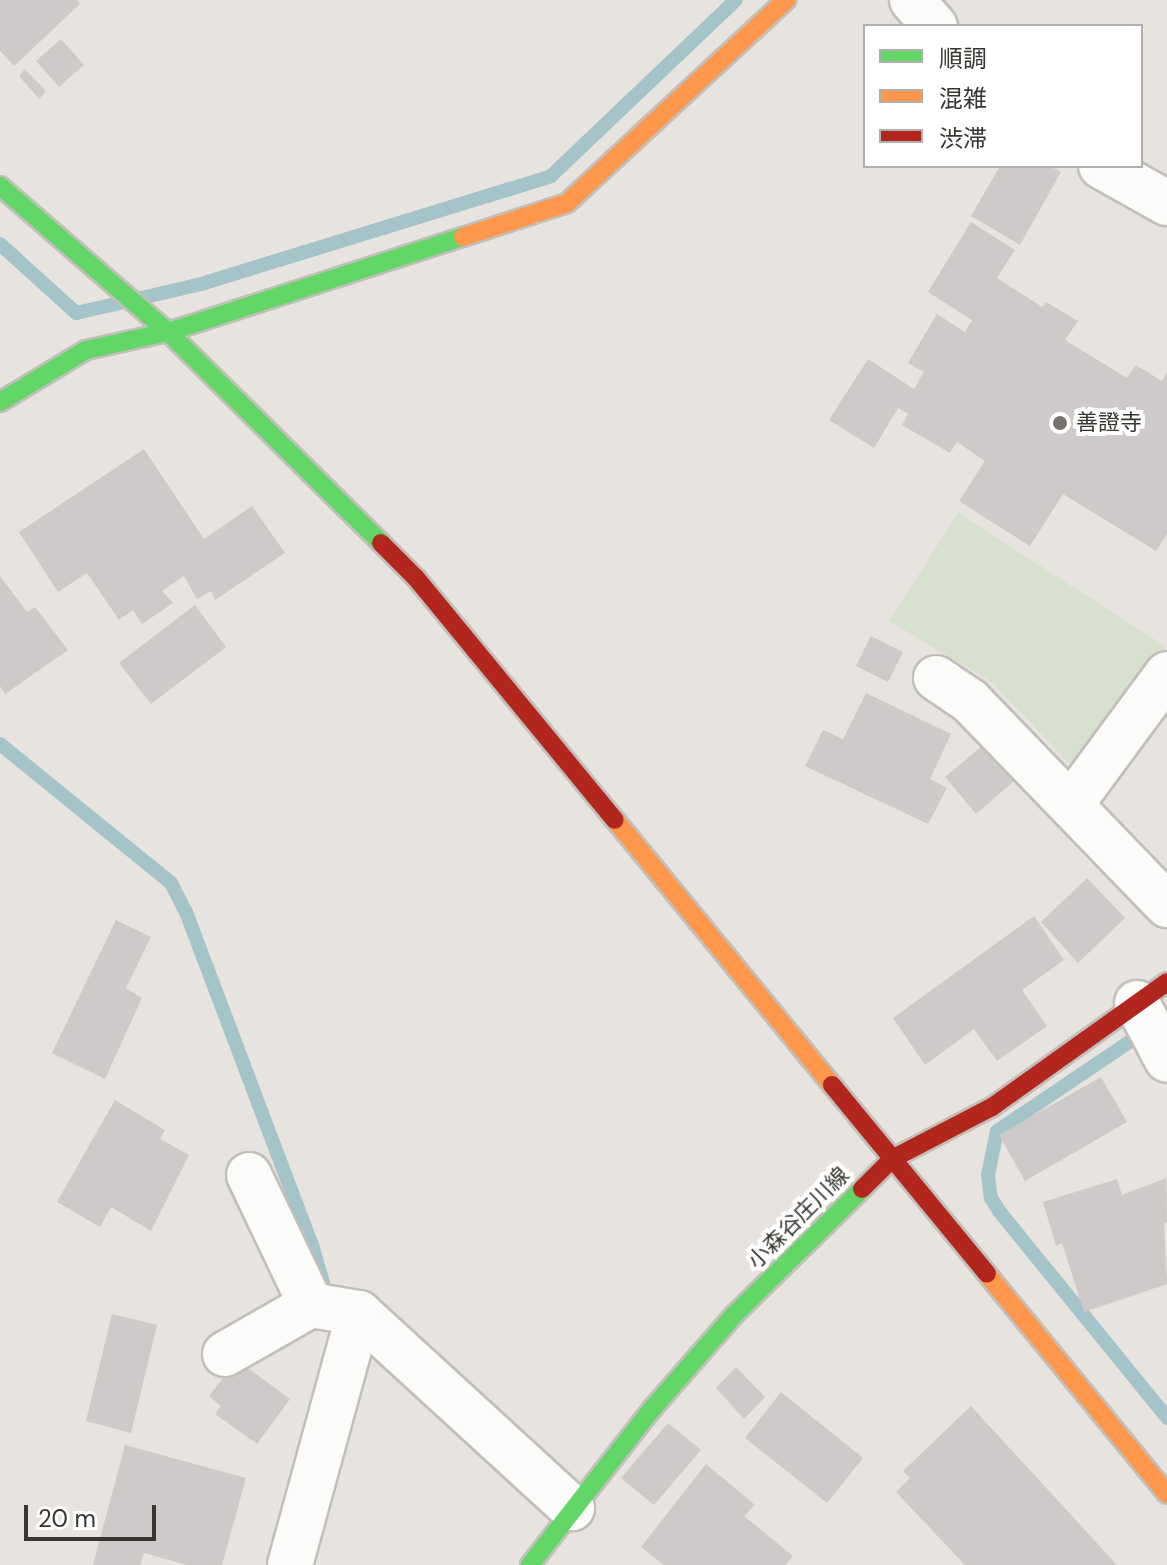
<!DOCTYPE html>
<meta charset="utf-8">
<style>
body{margin:0}
#map{position:relative;width:1167px;height:1565px;overflow:hidden;background:#e7e3de;font-family:"DM Sans","Noto Sans JP",sans-serif}
div>[style]{position:absolute}
.green>*{inset:0;background:#d7dfcf}
.stream>*{height:14px;margin:-7px;padding:0 7px;transform-origin:7px;border-radius:7px;background:#a5c4ca}
.building>*{inset:0;background:#cdcac9}
.roads{filter:drop-shadow(2px 0 #c2bfbb) drop-shadow(-2px 0 #c2bfbb) drop-shadow(0 2px #c2bfbb) drop-shadow(0 -2px #c2bfbb)}
.street>*{height:44px;margin:-22px;padding:0 22px;transform-origin:22px;border-radius:22px;background:#fbfbfa}
.fast>*{height:18px;margin:-9px;padding:0 9px;transform-origin:9px;border-radius:9px;background:#63d668}
.slow>*{height:18px;margin:-9px;padding:0 9px;transform-origin:9px;border-radius:9px;background:#ff974d}
.jam>*{height:18px;margin:-9px;padding:0 9px;transform-origin:9px;border-radius:9px;background:#b3261e}
.dots>*{width:22px;height:22px;translate:-50% -50%;box-sizing:border-box;border:4px solid #fff;border-radius:50%}
span{translate:-50% -50%;white-space:nowrap;text-align:center;line-height:1.15;-webkit-text-stroke:8px #fff;paint-order:stroke}
.poi-label{font-size:22px;color:#393632}
.left{translate:0 -50%;text-align:left}
.street-label{font-size:22px;color:#393632}
.legend{position:absolute;left:863px;top:24px;width:280px;height:144px;box-sizing:border-box;background:#fff;border:2px solid #b0afad;margin:0;padding:10px 14px;list-style:none;font-size:24px;color:#393632}
.legend li{display:flex;align-items:center;gap:16px;height:40px}
.legend b{width:40px;border:2px solid #b0afad}
.scale{position:absolute;left:24px;top:1505px;width:132px;height:36px;box-sizing:border-box;border:4px solid #393632;border-top:0;padding-left:10px;font-size:24px;line-height:28px;white-space:nowrap;color:#393632;-webkit-text-stroke:6px #fff;paint-order:stroke}
</style>
<div id="map">
<div class="green">
<div style="clip-path:polygon(958px 513px,1166px 647px,1081px 776px,992px 682px,889px 621px)"></div>
</div>
<div class="stream">
<div style="left:0;top:244px;width:103px;rotate:42.2deg"></div>
<div style="left:76px;top:313px;width:45px;rotate:-12.8deg"></div>
<div style="left:141px;top:298px;width:62px;rotate:-13.1deg"></div>
<div style="left:201px;top:284px;width:366px;rotate:-17.1deg"></div>
<div style="left:551px;top:176px;width:255px;rotate:-43.6deg"></div>
<div style="left:0;top:744px;width:220px;rotate:39.1deg"></div>
<div style="left:171px;top:883px;width:33px;rotate:63deg"></div>
<div style="left:186px;top:912px;width:356px;rotate:69.3deg"></div>
<div style="left:312px;top:1245px;width:50px;rotate:73.7deg"></div>
<div style="left:1147px;top:1030px;width:181px;rotate:146deg"></div>
<div style="left:997px;top:1131px;width:45px;rotate:101.6deg"></div>
<div style="left:988px;top:1175px;width:23px;rotate:83deg"></div>
<div style="left:991px;top:1198px;width:15px;rotate:58deg"></div>
<div style="left:999px;top:1211px;width:267px;rotate:50.9deg"></div>
</div>
<div class="building">
<div style="clip-path:polygon(0 0,77px 0,80px 4px,14px 66px,0 51px)"></div>
<div style="clip-path:polygon(61px 39px,84px 65px,59px 87px,36px 61px)"></div>
<div style="clip-path:polygon(25px 69px,46px 91px,39px 99px,19px 76px)"></div>
<div style="clip-path:polygon(1000px 166px,1050px 166px,1061px 172px,1020px 245px,971px 216px)"></div>
<div style="clip-path:polygon(971px 222px,1015px 250px,997px 278px,1042px 307px,1046px 302px,1078px 321px,1065px 340px,1127px 378px,1136px 365px,1162px 381px,1167px 372px,1167px 534px,1156px 551px,1063px 494px,1030px 546px,959px 501px,985px 461px,957px 442px,950px 453px,902px 425px,908px 414px,898px 408px,874px 448px,829px 420px,868px 359px,914px 389px,924px 372px,908px 363px,937px 314px,965px 332px,972px 320px,928px 292px)"></div>
<div style="clip-path:polygon(144px 449px,204px 539px,252px 506px,285px 553px,215px 600px,211px 591px,197px 599px,184px 576px,162px 591px,173px 603px,142px 624px,133px 610px,119px 620px,87px 573px,58px 592px,19px 532px)"></div>
<div style="clip-path:polygon(0 576px,27px 612px,35px 607px,68px 650px,5px 694px,0 686px)"></div>
<div style="clip-path:polygon(195px 605px,226px 647px,151px 704px,119px 663px)"></div>
<div style="clip-path:polygon(871px 636px,903px 652px,888px 682px,856px 666px)"></div>
<div style="clip-path:polygon(866px 693px,951px 734px,930px 779px,947px 788px,928px 824px,805px 766px,823px 730px,843px 739px)"></div>
<div style="clip-path:polygon(988px 741px,1019px 777px,976px 814px,945px 777px)"></div>
<div style="clip-path:polygon(1087px 878px,1125px 918px,1078px 963px,1041px 922px)"></div>
<div style="clip-path:polygon(1034px 916px,1064px 960px,1022px 990px,1047px 1026px,997px 1061px,974px 1029px,925px 1065px,893px 1018px)"></div>
<div style="clip-path:polygon(116px 920px,151px 937px,126px 988px,142px 998px,105px 1079px,52px 1053px)"></div>
<div style="clip-path:polygon(1101px 1077px,1127px 1122px,1025px 1181px,999px 1135px)"></div>
<div style="clip-path:polygon(115px 1100px,165px 1130px,160px 1139px,189px 1155px,151px 1231px,111px 1207px,100px 1227px,57px 1202px)"></div>
<div style="clip-path:polygon(1166px 1178px,1167px 1222px,1164px 1223px,1167px 1284px,1084px 1312px,1062px 1243px,1056px 1246px,1043px 1202px,1117px 1179px,1122px 1195px)"></div>
<div style="clip-path:polygon(112px 1314px,157px 1325px,131px 1433px,86px 1421px)"></div>
<div style="clip-path:polygon(237px 1360px,290px 1399px,257px 1444px,215px 1414px,221px 1406px,209px 1396px)"></div>
<div style="clip-path:polygon(736px 1367px,765px 1397px,744px 1419px,716px 1388px)"></div>
<div style="clip-path:polygon(781px 1392px,863px 1458px,827px 1503px,745px 1438px)"></div>
<div style="clip-path:polygon(971px 1406px,1117px 1565px,965px 1565px,896px 1492px,910px 1478px,903px 1471px)"></div>
<div style="clip-path:polygon(668px 1423px,701px 1450px,654px 1505px,621px 1478px)"></div>
<div style="clip-path:polygon(125px 1445px,246px 1478px,222px 1565px,187px 1565px,144px 1553px,140px 1565px,93px 1565px)"></div>
<div style="clip-path:polygon(706px 1464px,755px 1505px,744px 1516px,793px 1556px,785px 1565px,664px 1565px,641px 1547px)"></div>
</div>
<div class="roads">
<div class="street">
<div style="left:912px;top:0;width:35px;rotate:49deg"></div>
<div style="left:1101px;top:166px;width:76px;rotate:29.3deg"></div>
<div style="left:936px;top:678px;width:41px;rotate:34.1deg"></div>
<div style="left:970px;top:701px;width:284px;rotate:46deg"></div>
<div style="left:1072px;top:803px;width:160px;rotate:-53.6deg"></div>
<div style="left:1137px;top:1003px;width:64px;rotate:62.2deg"></div>
<div style="left:249px;top:1175px;width:144px;rotate:64.5deg"></div>
<div style="left:225px;top:1354px;width:99px;rotate:-29.7deg"></div>
<div style="left:311px;top:1305px;width:49px;rotate:9.5deg"></div>
<div style="left:359px;top:1313px;width:289px;rotate:42.5deg"></div>
<div style="left:290px;top:1565px;width:261px;rotate:-74.7deg"></div>
</div>
<div class="fast">
<div style="left:0;top:186px;width:223px;rotate:41deg"></div>
<div style="left:168px;top:332px;width:300px;rotate:44.7deg"></div>
<div style="left:0;top:402px;width:100px;rotate:-31.2deg"></div>
<div style="left:86px;top:350px;width:84px;rotate:-12.4deg"></div>
<div style="left:168px;top:332px;width:310px;rotate:-17.9deg"></div>
<div style="left:530px;top:1565px;width:198px;rotate:-52deg"></div>
<div style="left:652px;top:1409px;width:126px;rotate:-48.9deg"></div>
<div style="left:735px;top:1314px;width:178px;rotate:-44.5deg"></div>
</div>
<div class="slow">
<div style="left:463px;top:237px;width:109px;rotate:-18.1deg"></div>
<div style="left:567px;top:203px;width:299px;rotate:-42.8deg"></div>
<div style="left:615px;top:820px;width:343px;rotate:50.7deg"></div>
<div style="left:987px;top:1274px;width:284px;rotate:50.7deg"></div>
</div>
<div class="jam">
<div style="left:381px;top:543px;width:49px;rotate:45deg"></div>
<div style="left:416px;top:578px;width:313px;rotate:50.6deg"></div>
<div style="left:832px;top:1085px;width:244px;rotate:50.6deg"></div>
<div style="left:862px;top:1189px;width:42px;rotate:-45deg"></div>
<div style="left:892px;top:1159px;width:113px;rotate:-27.5deg"></div>
<div style="left:992px;top:1107px;width:215px;rotate:-35.5deg"></div>
</div>
</div>
<div class="dots">
<div style="left:1060px;top:423px;background:#76736e"></div>
</div>
<div class="poi-label">
<span class="left" style="left:1076px;top:423px">善證寺</span>
</div>
<div class="street-label">
<span style="left:798px;top:1218px;rotate:-45deg">小森谷庄川線</span>
</div>
<ul class="legend">
<li><b style="height:10px;background:#63d668"></b>順調</li>
<li><b style="height:10px;background:#ff974d"></b>混雑</li>
<li><b style="height:10px;background:#b3261e"></b>渋滞</li>
</ul>
<div class="scale">20 m</div>
</div>
